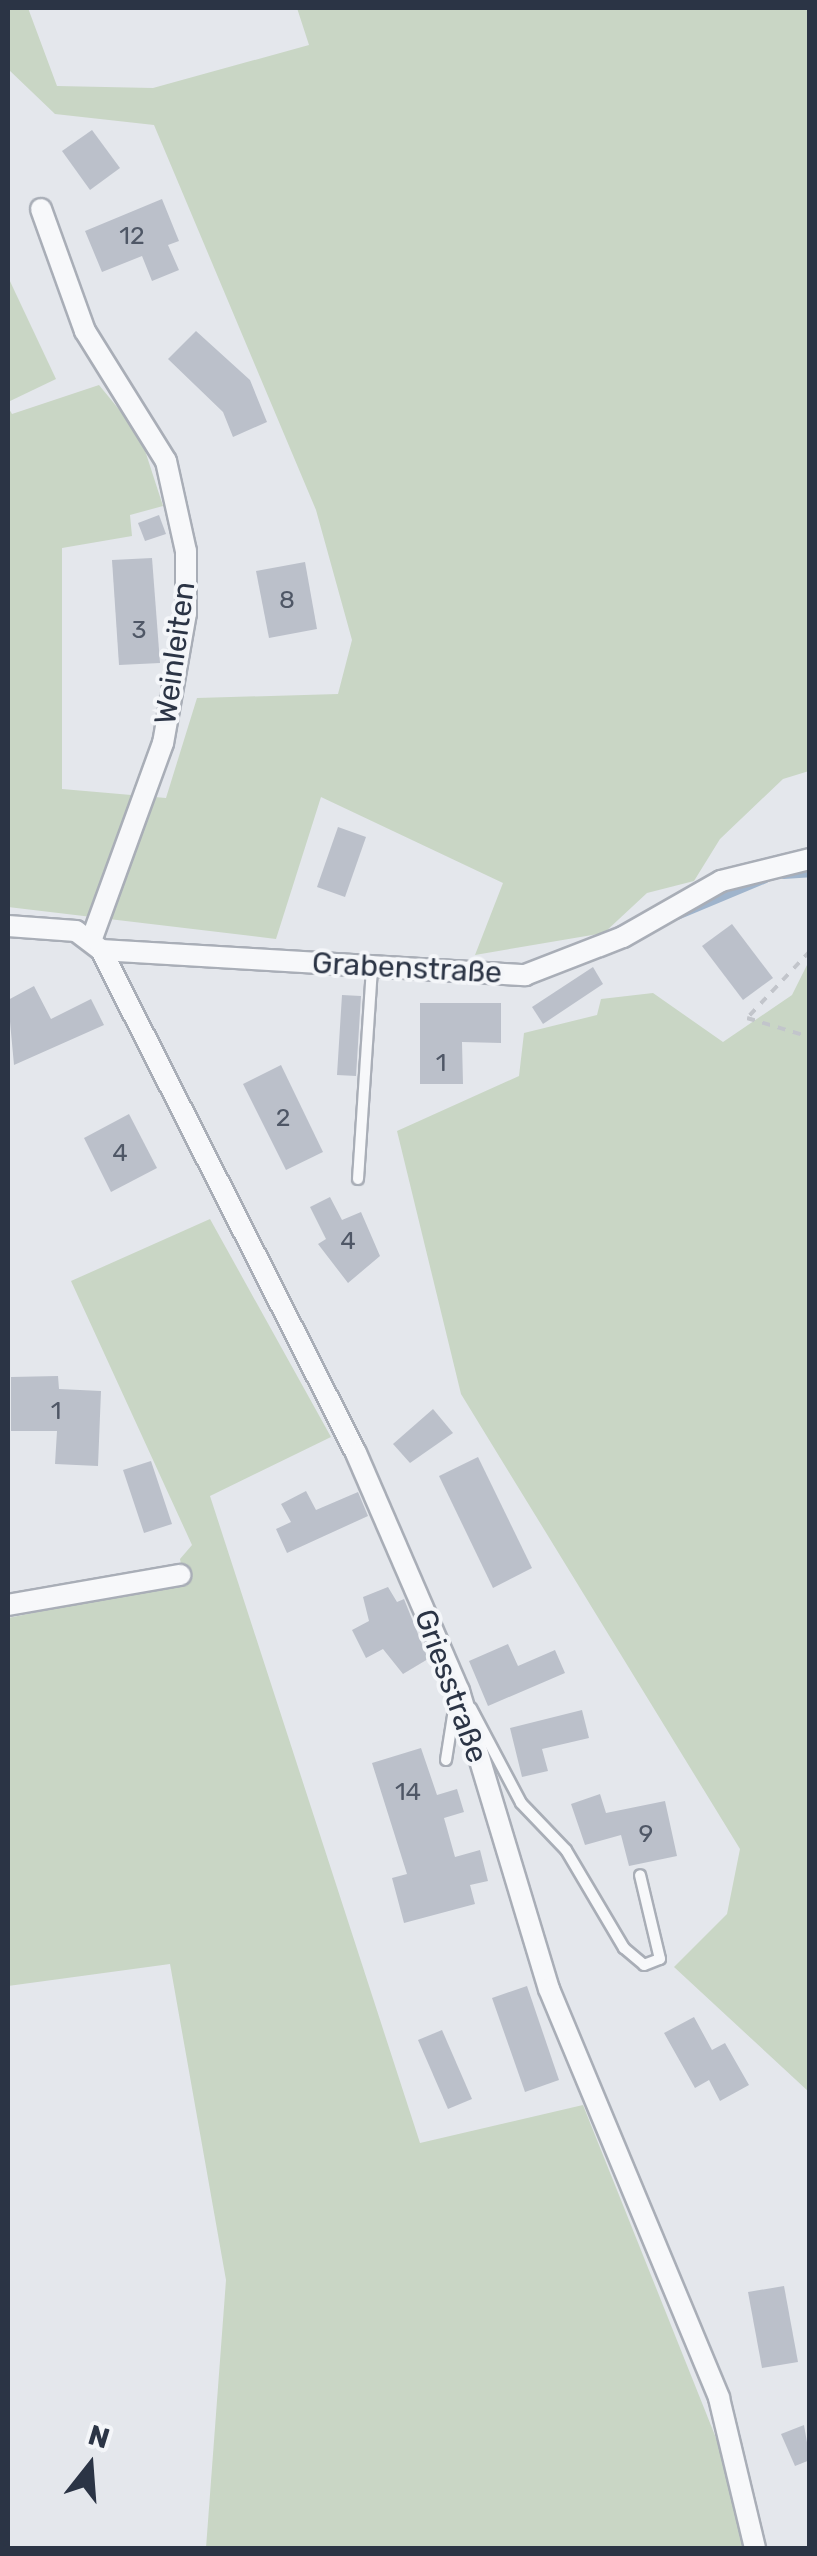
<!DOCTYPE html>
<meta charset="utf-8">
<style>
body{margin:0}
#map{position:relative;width:817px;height:2556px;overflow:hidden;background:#e4e7ec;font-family:Rubik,sans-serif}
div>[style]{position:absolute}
.green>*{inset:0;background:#c9d6c5}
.stream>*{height:8px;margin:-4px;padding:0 4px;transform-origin:4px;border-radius:4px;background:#9fb4cc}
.building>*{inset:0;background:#bbc0ca}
.path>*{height:4px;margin-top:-2px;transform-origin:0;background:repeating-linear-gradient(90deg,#c2c5cb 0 8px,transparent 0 16px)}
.roads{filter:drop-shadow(2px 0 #a9aeb7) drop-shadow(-2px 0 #a9aeb7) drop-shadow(0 2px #a9aeb7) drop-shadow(0 -2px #a9aeb7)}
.lane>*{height:10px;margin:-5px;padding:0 5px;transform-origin:5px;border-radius:5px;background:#f7f8fa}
.street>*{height:20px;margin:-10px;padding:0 10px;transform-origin:10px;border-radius:10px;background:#f7f8fa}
span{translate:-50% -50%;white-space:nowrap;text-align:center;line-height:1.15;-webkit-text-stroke:8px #f4f6f9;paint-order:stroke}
.number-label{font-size:25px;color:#4f5766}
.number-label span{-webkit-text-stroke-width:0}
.street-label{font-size:30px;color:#2b3445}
.frame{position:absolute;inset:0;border:10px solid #2b3445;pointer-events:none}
.north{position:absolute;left:40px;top:2416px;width:100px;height:100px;-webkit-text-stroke:8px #f4f6f9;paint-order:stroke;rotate:17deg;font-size:28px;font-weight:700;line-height:40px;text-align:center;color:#2b3445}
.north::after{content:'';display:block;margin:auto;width:35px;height:45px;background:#2b3445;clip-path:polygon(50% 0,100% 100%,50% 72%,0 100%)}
</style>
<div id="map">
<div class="green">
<div style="clip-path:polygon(8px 8px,28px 8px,57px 86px,153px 88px,309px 45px,297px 8px,809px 8px,809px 771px,783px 779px,720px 839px,694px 881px,647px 893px,604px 933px,475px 955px,503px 883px,321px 797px,276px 939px,8px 907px,8px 407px,12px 414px,99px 385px,140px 435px,163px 506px,130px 515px,132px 536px,62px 548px,62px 789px,166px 798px,197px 698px,338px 694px,352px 640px,316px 510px,154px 125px,55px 114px,8px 69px)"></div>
<div style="clip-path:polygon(8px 277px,56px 379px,8px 402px)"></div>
<div style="clip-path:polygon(809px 961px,809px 2092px,674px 1967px,727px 1914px,740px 1849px,461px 1394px,397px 1131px,519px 1076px,524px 1033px,597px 1015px,601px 999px,653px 993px,723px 1042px,792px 995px)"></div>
<div style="clip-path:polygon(210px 1219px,331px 1437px,210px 1496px,420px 2143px,583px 2105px,730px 2473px,748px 2548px,206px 2548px,226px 2280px,170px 1964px,8px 1986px,8px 1618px,184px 1582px,180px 1559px,192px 1545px,71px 1281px)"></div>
</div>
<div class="stream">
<div style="left:784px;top:875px;width:26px;rotate:-4deg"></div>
<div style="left:677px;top:916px;width:96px;rotate:-22.6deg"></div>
</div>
<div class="building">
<div style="clip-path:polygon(92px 130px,120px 168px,90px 190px,62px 151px)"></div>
<div style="clip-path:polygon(162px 199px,179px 241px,168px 245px,179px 270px,152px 281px,142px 256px,102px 272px,85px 231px)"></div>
<div style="clip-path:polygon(196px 331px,250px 380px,267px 422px,233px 437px,223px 412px,168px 359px)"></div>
<div style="clip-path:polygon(159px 515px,166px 534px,145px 541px,138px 523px)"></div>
<div style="clip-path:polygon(152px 558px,160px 663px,119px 665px,112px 560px)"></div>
<div style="clip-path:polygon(305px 562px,317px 629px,269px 638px,256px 571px)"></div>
<div style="clip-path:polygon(338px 827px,366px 837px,345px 897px,317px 887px)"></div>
<div style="clip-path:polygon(732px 924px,773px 978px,743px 1000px,702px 946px)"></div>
<div style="clip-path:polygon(593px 967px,603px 984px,543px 1024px,532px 1007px)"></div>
<div style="clip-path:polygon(34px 986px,51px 1019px,91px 999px,104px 1025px,14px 1065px,8px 1000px)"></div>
<div style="clip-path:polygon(342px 995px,361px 996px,356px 1076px,337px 1075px)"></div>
<div style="clip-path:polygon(420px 1003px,501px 1003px,501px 1043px,462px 1042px,463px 1084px,420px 1084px)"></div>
<div style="clip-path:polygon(281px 1065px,323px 1152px,286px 1170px,243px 1084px)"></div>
<div style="clip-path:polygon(129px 1114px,157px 1168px,111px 1192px,84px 1138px)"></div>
<div style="clip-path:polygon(330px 1197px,342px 1220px,361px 1212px,380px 1256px,348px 1283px,318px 1244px,326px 1239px,310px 1207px)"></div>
<div style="clip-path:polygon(58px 1376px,59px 1389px,101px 1391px,98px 1466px,55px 1464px,57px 1431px,11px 1431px,11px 1377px)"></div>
<div style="clip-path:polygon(433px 1409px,453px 1433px,410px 1463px,393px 1444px)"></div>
<div style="clip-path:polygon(478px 1457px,532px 1568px,493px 1588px,439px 1476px)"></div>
<div style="clip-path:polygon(151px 1461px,172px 1524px,144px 1533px,123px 1470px)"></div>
<div style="clip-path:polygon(306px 1491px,316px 1510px,358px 1492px,368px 1516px,287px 1553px,276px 1529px,291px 1522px,281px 1504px)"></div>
<div style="clip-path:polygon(388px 1587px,397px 1602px,404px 1599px,428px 1659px,403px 1674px,383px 1649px,366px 1658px,352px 1630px,369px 1621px,363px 1597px)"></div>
<div style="clip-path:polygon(508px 1644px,518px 1666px,555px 1650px,565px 1673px,488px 1706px,469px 1661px)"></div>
<div style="clip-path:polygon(582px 1710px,589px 1738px,542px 1749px,548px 1771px,522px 1777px,510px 1728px)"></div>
<div style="clip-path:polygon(421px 1748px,437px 1795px,457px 1789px,464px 1812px,444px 1818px,455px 1857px,480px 1850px,488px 1881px,470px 1885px,475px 1904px,404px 1923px,392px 1878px,407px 1874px,372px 1763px)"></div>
<div style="clip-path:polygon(600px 1794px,606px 1813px,665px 1801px,677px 1856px,629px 1866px,621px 1835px,585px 1845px,571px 1804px)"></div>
<div style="clip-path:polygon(527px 1986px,559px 2080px,525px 2092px,492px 1998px)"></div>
<div style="clip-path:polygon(694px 2017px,712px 2050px,725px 2043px,749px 2085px,720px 2101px,709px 2080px,695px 2088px,664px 2033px)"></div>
<div style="clip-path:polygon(442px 2030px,472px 2099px,448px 2109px,418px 2040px)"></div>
<div style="clip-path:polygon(784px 2286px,798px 2362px,762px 2368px,748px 2292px)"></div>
<div style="clip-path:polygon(804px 2425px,810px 2460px,795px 2466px,781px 2434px)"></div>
</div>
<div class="path">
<div style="left:810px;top:951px;width:92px;rotate:133.2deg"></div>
<div style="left:747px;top:1018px;width:66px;rotate:16.8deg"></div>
</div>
<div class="roads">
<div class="lane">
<div style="left:358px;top:1179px;width:212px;rotate:-86.2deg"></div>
<div style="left:471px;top:1708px;width:107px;rotate:62.2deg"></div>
<div style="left:521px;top:1803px;width:65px;rotate:46.2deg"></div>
<div style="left:566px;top:1850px;width:114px;rotate:59.4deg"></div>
<div style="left:624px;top:1948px;width:26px;rotate:40deg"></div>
<div style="left:644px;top:1965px;width:17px;rotate:-21deg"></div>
<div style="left:660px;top:1959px;width:86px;rotate:-103.4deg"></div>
<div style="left:446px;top:1760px;width:64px;rotate:-81deg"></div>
</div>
<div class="street">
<div style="left:41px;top:209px;width:130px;rotate:70.2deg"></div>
<div style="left:85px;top:331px;width:153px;rotate:58.1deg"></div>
<div style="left:166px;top:461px;width:92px;rotate:77.5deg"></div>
<div style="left:186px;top:551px;width:62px;rotate:90deg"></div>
<div style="left:186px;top:613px;width:132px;rotate:100deg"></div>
<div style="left:163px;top:743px;width:208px;rotate:110deg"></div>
<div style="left:8px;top:926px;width:68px;rotate:4.2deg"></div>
<div style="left:76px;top:931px;width:31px;rotate:37deg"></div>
<div style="left:101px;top:950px;width:564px;rotate:63.12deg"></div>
<div style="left:356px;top:1453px;width:259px;rotate:66.6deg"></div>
<div style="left:459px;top:1691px;width:311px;rotate:73.2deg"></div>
<div style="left:549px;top:1989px;width:443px;rotate:67.4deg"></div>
<div style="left:719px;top:2398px;width:154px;rotate:76.5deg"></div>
<div style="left:101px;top:950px;width:425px;rotate:3.4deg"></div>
<div style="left:525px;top:975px;width:105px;rotate:-21.2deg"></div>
<div style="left:623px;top:937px;width:113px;rotate:-29.7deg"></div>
<div style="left:721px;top:881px;width:92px;rotate:-13.9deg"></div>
<div style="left:8px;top:1605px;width:175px;rotate:-9.9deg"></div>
</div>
</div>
<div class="number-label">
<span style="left:132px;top:236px">12</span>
<span style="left:287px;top:600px">8</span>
<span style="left:139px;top:630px">3</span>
<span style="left:441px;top:1063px">1</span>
<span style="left:283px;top:1118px">2</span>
<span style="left:120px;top:1153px">4</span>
<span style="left:348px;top:1241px">4</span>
<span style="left:56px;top:1411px">1</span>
<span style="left:408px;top:1792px">14</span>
<span style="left:646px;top:1834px">9</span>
</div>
<div class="street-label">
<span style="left:175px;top:653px;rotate:-82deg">Weinleiten</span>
<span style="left:407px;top:968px;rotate:3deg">Grabenstraße</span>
<span style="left:451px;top:1686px;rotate:70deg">Griesstraße</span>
</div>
<div class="frame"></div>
<div class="north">N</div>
</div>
